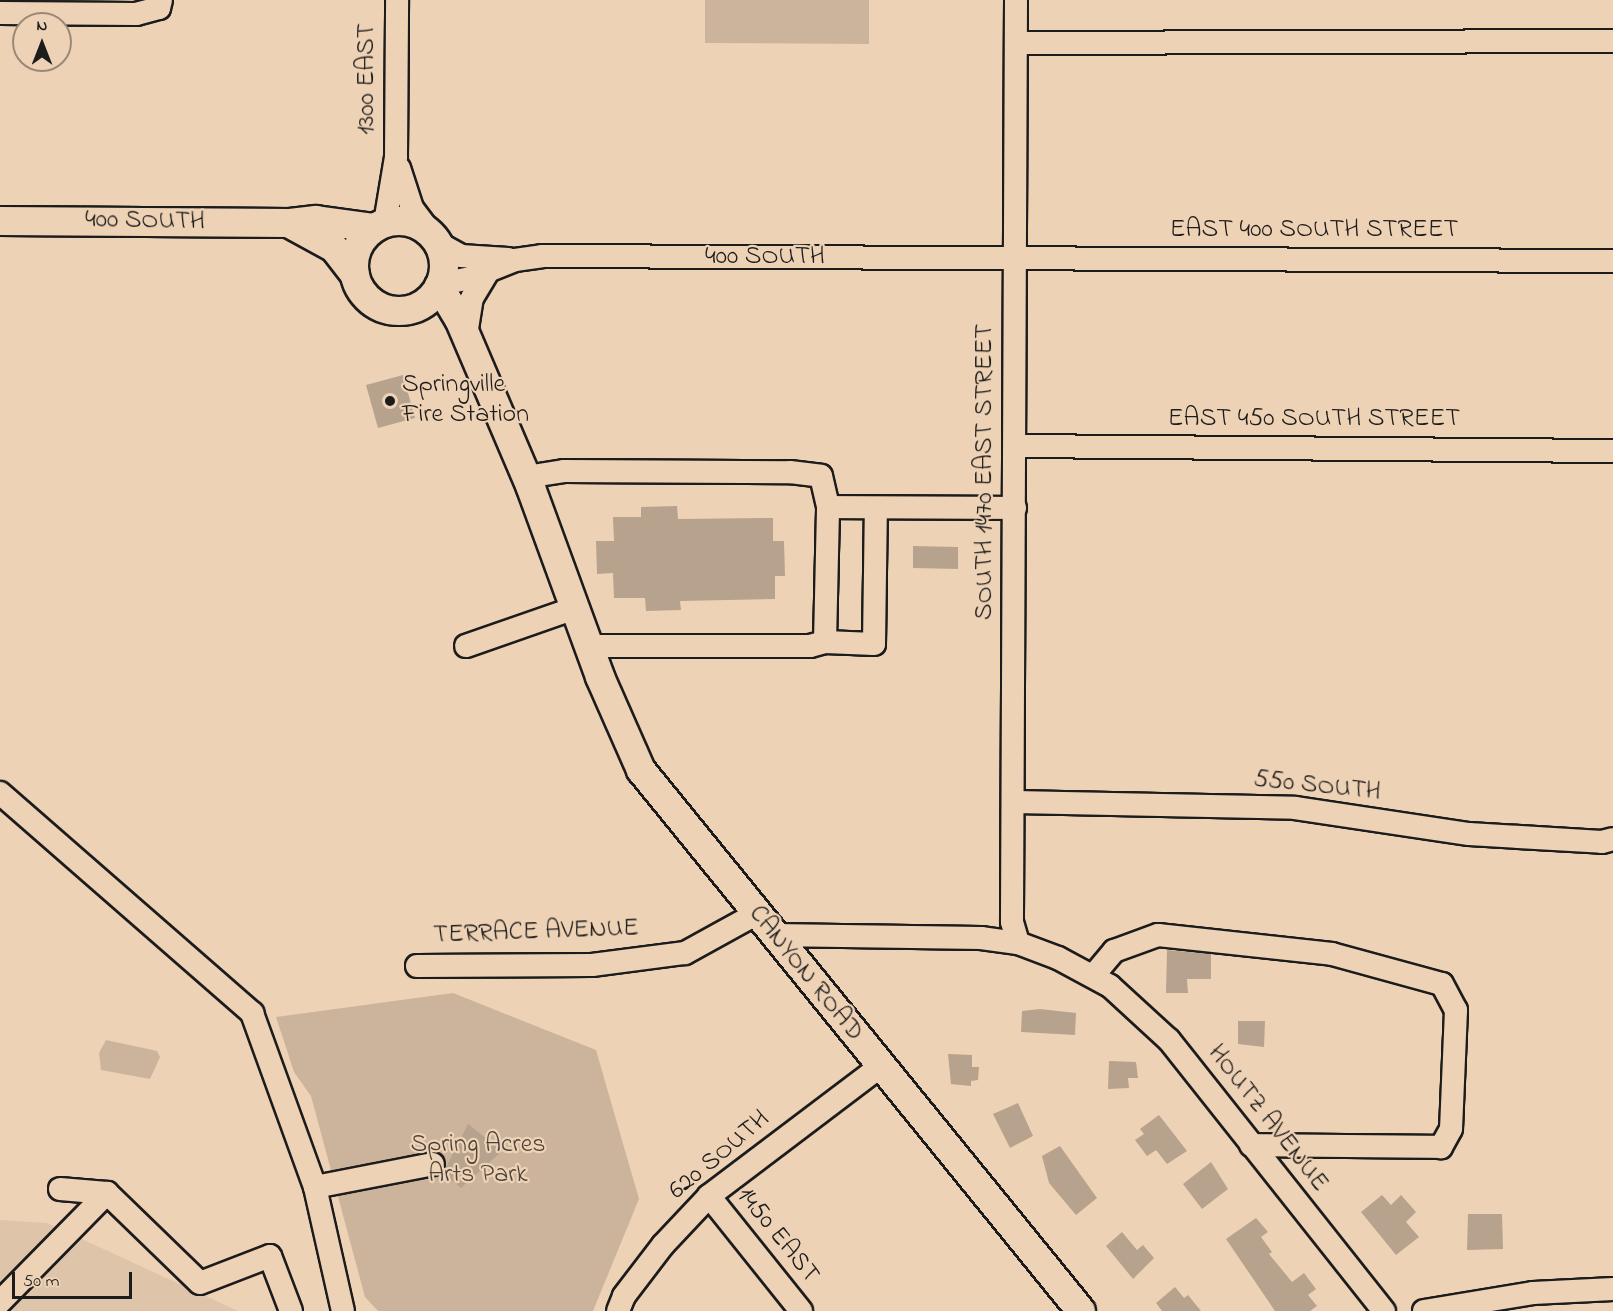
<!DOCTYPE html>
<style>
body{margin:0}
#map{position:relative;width:1613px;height:1311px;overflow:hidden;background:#eed2b5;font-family:"Indie Flower",sans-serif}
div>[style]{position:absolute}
.built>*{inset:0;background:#dec4a9}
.green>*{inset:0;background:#ccb49c}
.building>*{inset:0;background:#b7a28d}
.roads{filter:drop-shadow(2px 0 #1c1c1c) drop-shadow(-2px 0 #1c1c1c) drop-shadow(0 2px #1c1c1c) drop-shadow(0 -2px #1c1c1c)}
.minor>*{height:22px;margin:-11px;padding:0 11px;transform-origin:11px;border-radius:11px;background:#eed2b5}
.major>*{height:28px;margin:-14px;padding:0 14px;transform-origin:14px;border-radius:14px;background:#eed2b5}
.major>.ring{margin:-14px;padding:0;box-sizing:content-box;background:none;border:28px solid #eed2b5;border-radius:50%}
.dots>*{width:16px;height:16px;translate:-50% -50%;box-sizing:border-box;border:3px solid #eed2b5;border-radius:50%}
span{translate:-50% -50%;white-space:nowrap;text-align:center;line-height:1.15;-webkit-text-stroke:4.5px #eed2b5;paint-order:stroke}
.street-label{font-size:26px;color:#1c1c1c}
.poi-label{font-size:26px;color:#1c1c1c}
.left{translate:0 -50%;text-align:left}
.park-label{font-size:26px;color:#48423c}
.north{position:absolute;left:12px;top:12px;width:60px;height:60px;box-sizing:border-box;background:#eed2b5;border:2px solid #9a8978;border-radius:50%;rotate:0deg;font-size:16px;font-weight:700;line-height:24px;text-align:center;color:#1c1c1c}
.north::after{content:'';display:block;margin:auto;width:21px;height:27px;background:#1c1c1c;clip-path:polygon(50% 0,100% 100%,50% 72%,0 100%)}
.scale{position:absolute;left:12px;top:1272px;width:120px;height:27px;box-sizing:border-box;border:3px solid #1c1c1c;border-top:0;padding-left:8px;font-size:18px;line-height:21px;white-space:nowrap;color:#1c1c1c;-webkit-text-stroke:4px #eed2b5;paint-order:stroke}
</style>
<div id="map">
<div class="built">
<div style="clip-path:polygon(0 1220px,47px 1223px,238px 1311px,0 1311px)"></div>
</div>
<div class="green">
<div style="clip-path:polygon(705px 0,869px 0,869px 44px,705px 43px)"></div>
<div style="clip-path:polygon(453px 993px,596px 1050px,639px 1199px,593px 1311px,378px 1311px,365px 1297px,311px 1096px,294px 1072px,276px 1017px)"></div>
<div style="clip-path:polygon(106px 1040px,157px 1051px,160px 1057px,150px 1079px,101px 1070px,99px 1053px)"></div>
</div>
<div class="building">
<div style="clip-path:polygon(403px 375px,415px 418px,378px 428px,366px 385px)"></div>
<div style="clip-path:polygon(677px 506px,678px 519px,773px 518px,773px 541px,784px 541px,785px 576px,775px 576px,775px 599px,680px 601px,681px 610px,646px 611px,645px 598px,614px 598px,613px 573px,597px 574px,596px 541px,614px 541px,613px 517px,641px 517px,641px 507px)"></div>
<div style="clip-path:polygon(913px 546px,958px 547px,958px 569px,913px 568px)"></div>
<div style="clip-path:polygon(1167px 950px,1211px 954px,1211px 979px,1187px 979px,1188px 993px,1166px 993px)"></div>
<div style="clip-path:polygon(1040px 1009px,1076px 1013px,1075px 1035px,1021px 1032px,1022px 1011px)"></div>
<div style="clip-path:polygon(1238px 1021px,1265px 1021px,1264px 1047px,1238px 1044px)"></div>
<div style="clip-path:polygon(948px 1054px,972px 1055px,972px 1067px,979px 1067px,978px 1080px,971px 1081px,971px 1086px,951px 1084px)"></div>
<div style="clip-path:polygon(1109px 1061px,1136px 1062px,1138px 1078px,1128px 1078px,1129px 1088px,1108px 1089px)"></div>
<div style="clip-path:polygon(1018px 1103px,1033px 1136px,1010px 1148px,993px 1114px)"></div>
<div style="clip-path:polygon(1159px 1115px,1187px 1151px,1167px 1164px,1156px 1150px,1147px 1156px,1135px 1140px,1144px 1134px,1140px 1129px)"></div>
<div style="clip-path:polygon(468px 1124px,502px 1151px,461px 1188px,443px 1173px)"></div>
<div style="clip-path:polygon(1060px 1146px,1097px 1198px,1076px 1215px,1049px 1183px,1042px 1156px)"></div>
<div style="clip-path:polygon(1211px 1162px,1228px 1189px,1202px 1209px,1183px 1184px)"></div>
<div style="clip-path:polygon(1382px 1195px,1391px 1205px,1401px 1195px,1416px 1212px,1406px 1222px,1419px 1237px,1396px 1255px,1361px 1212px)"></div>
<div style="clip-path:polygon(1468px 1214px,1502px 1214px,1503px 1249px,1467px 1250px)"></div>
<div style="clip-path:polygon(1256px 1218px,1268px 1232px,1261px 1237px,1272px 1252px,1269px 1254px,1292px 1282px,1304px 1273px,1316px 1289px,1308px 1295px,1317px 1306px,1310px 1311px,1275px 1311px,1226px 1239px)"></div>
<div style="clip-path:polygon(1122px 1232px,1137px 1250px,1143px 1245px,1154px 1258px,1133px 1279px,1106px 1246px)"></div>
<div style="clip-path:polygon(1175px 1287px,1184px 1298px,1188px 1295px,1201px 1311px,1162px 1311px,1156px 1303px)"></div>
</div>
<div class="roads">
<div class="minor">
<div style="left:1016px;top:0;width:922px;rotate:90.25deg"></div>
<div style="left:1012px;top:922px;width:22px;rotate:74deg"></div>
<div style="left:0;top:13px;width:136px;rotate:0.4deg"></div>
<div style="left:136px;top:14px;width:24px;rotate:-15deg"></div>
<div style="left:159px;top:8px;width:8px;rotate:-76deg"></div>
<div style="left:1017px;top:43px;width:596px;rotate:-0.19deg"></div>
<div style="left:399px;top:168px;width:42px;rotate:72deg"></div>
<div style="left:412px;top:208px;width:36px;rotate:53deg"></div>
<div style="left:385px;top:223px;width:67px;rotate:-80.5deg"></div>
<div style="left:396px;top:157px;width:157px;rotate:-89.6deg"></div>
<div style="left:438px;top:243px;width:26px;rotate:29deg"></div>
<div style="left:461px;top:256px;width:47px;rotate:3.7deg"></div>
<div style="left:440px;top:284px;width:31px;rotate:-11deg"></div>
<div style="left:470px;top:278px;width:48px;rotate:-21.8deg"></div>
<div style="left:515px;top:260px;width:27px;rotate:-8deg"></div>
<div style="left:542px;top:256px;width:1071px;rotate:0.27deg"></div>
<div style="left:466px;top:335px;width:37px;rotate:-81deg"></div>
<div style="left:472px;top:298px;width:33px;rotate:-59deg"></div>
<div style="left:1015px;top:446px;width:598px;rotate:0.48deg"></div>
<div style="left:526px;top:477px;width:38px;rotate:-9deg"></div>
<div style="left:564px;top:471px;width:226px;rotate:0.3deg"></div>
<div style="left:790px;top:472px;width:31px;rotate:7deg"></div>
<div style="left:821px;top:476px;width:32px;rotate:77deg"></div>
<div style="left:825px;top:642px;width:49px;rotate:2.3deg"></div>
<div style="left:874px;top:644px;width:136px;rotate:-89.2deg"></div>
<div style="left:466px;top:646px;width:115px;rotate:-19.2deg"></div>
<div style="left:588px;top:646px;width:222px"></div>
<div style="left:810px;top:646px;width:16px;rotate:-15deg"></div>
<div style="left:825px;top:642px;width:135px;rotate:-88.7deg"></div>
<div style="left:828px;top:507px;width:187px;rotate:0.3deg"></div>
<div style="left:0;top:793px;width:335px;rotate:41.1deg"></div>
<div style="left:252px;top:1013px;width:185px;rotate:70.1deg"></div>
<div style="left:315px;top:1187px;width:127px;rotate:77.3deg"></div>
<div style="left:1015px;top:802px;width:280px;rotate:1.2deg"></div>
<div style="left:1295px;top:808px;width:176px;rotate:8.5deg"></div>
<div style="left:1469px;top:834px;width:133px;rotate:3.4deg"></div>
<div style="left:1602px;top:842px;width:11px;rotate:-15deg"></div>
<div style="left:773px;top:935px;width:208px;rotate:0.8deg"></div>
<div style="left:981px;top:938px;width:37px;rotate:8deg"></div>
<div style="left:1018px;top:943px;width:43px;rotate:20.6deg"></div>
<div style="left:1058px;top:958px;width:59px;rotate:28.3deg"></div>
<div style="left:1110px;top:986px;width:80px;rotate:42.5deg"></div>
<div style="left:1169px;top:1040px;width:346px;rotate:51.6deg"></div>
<div style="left:417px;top:966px;width:175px;rotate:-0.3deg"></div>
<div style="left:592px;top:965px;width:94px;rotate:-7.4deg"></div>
<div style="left:685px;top:953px;width:81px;rotate:-28.8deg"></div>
<div style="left:1093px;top:976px;width:33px;rotate:-50deg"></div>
<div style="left:1114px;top:951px;width:47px;rotate:-20deg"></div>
<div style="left:1158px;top:935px;width:175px;rotate:6.2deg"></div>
<div style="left:1332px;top:954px;width:114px;rotate:15.3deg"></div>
<div style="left:1442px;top:984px;width:30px;rotate:62deg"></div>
<div style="left:1456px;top:1010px;width:119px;rotate:92.4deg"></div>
<div style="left:1451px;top:1129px;width:21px;rotate:119deg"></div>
<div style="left:1441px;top:1147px;width:190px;rotate:-179.4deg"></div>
<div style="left:315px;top:1187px;width:120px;rotate:-11deg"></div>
<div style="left:60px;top:1189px;width:47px;rotate:4.9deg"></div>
<div style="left:107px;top:1193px;width:129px;rotate:44.1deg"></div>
<div style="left:200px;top:1283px;width:75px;rotate:-21.1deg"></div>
<div style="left:270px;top:1256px;width:59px;rotate:69.1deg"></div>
<div style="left:709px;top:1196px;width:147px;rotate:51.3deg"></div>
<div style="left:0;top:1302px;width:153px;rotate:-45.5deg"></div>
<div style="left:618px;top:1311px;width:16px;rotate:-68deg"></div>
<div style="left:624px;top:1296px;width:64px;rotate:-52.6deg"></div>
<div style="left:663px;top:1245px;width:67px;rotate:-46.8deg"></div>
<div style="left:709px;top:1196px;width:216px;rotate:-37.1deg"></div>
<div style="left:1424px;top:1311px;width:110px;rotate:-9.4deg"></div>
<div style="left:1533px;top:1293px;width:80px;rotate:-2.9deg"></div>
</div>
<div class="major">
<div style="left:0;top:221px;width:290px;rotate:0.4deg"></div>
<div style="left:290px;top:223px;width:26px;rotate:-7deg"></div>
<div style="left:316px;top:220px;width:59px;rotate:7.9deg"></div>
<div class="ring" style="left:354px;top:221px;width:62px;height:62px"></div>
<div style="left:292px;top:225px;width:48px;rotate:28.7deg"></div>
<div style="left:334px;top:248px;width:34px;rotate:52deg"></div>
<div style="left:439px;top:286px;width:39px;rotate:59deg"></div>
<div style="left:459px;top:319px;width:184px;rotate:66.9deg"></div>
<div style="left:531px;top:488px;width:201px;rotate:69.9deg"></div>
<div style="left:600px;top:677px;width:102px;rotate:66.2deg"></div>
<div style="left:641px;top:770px;width:697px;rotate:50.88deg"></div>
</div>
</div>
<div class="dots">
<div style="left:390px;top:401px;background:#1c1c1c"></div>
</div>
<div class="street-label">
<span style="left:368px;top:79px;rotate:-90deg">1300 EAST</span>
<span style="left:145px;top:222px;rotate:1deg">400 SOUTH</span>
<span style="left:1314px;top:231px">EAST 400 SOUTH STREET</span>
<span style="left:765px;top:258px">400 SOUTH</span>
<span style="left:1314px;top:420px">EAST 450 SOUTH STREET</span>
<span style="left:986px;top:472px;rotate:-90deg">SOUTH 1470 EAST STREET</span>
<span style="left:1317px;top:787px;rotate:6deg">550 SOUTH</span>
<span style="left:536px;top:933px;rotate:-2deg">TERRACE AVENUE</span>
<span style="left:805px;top:974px;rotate:51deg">CANYON ROAD</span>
<span style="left:1267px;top:1119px;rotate:52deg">HOUTZ AVENUE</span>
<span style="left:720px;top:1156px;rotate:-40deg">620 SOUTH</span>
<span style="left:777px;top:1236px;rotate:51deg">1450 EAST</span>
</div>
<div class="poi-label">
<span class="left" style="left:402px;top:401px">Springville<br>Fire Station</span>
</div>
<div class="park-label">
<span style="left:478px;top:1161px">Spring Acres<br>Arts Park</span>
</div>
<div class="north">N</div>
<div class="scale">50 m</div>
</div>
